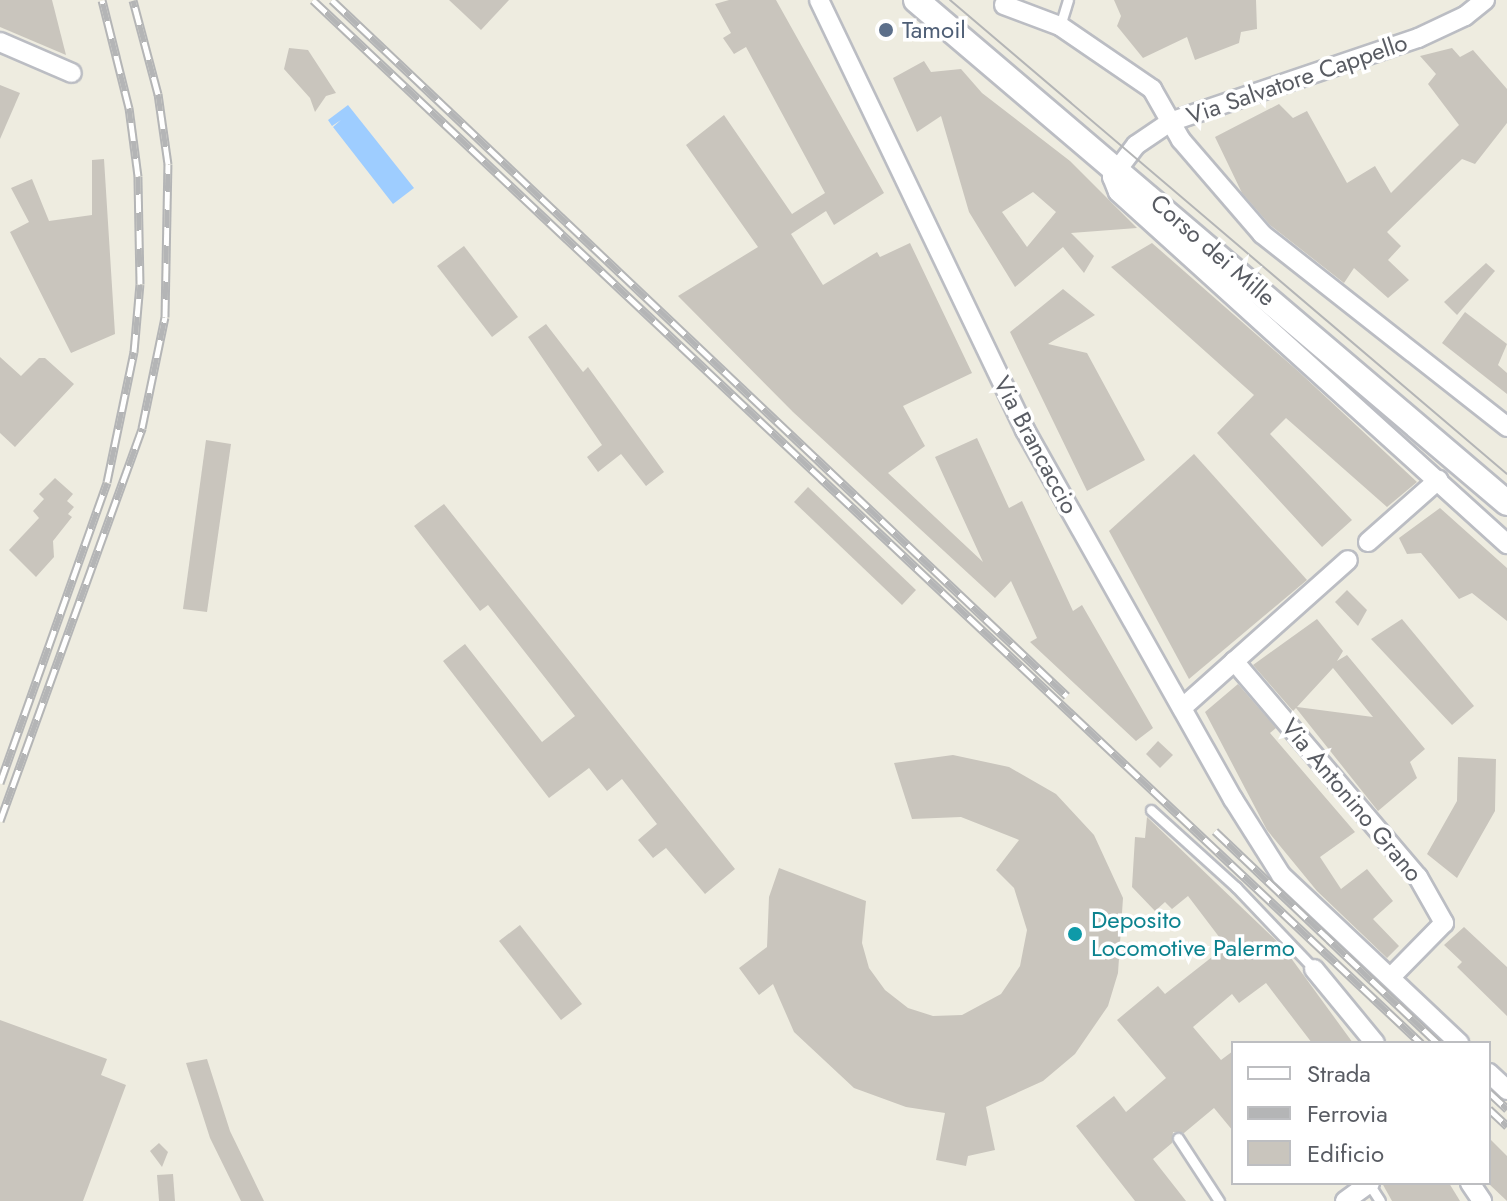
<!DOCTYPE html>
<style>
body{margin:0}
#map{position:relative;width:1507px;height:1201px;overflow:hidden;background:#eeece0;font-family:Jost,sans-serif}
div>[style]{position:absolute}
.water>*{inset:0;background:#9ecdff}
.building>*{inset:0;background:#c9c5bd}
.roads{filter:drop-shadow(2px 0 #bbbdc3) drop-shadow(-2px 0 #bbbdc3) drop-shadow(0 2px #bbbdc3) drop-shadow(0 -2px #bbbdc3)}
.service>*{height:9px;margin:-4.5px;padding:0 4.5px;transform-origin:4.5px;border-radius:4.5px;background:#fff}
.minor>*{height:18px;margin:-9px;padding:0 9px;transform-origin:9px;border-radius:9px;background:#fff}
.tertiary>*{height:24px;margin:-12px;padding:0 12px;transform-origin:12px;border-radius:12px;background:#fff}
.tram>*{height:2px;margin:-1px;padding:0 1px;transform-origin:1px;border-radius:1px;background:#b4b5b6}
.rail>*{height:9px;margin-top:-4.5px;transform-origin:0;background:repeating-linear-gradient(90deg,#fff 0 18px,#b4b5b6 0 36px);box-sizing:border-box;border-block:2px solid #b4b5b6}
.dots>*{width:22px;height:22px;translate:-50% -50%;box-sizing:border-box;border:4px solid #fff;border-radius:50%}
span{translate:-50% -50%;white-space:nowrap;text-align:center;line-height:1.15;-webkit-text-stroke:7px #fff;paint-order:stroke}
.service-label{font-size:24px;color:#4e5e75}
.left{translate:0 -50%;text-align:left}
.street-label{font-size:24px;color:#595c63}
.culture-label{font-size:24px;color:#0d838f}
.legend{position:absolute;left:1231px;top:1041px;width:260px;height:144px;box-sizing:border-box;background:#fff;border:2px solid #bdbec1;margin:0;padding:10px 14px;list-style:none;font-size:24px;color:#595c63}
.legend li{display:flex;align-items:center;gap:16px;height:40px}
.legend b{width:40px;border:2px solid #bdbec1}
</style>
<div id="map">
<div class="water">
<div style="clip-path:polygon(348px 105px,414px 188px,393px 204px,333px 127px,341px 120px,332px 126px,328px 120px)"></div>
</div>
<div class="building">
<div style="clip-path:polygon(0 0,52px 0,66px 55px,0 27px)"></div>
<div style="clip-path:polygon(449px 0,509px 0,481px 30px)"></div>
<div style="clip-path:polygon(729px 0,776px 0,884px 193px,834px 225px,826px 211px,791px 234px,823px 285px,877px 252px,880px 257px,910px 243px,972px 373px,903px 406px,925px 446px,888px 473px,983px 562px,935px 457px,977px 438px,1009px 508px,1022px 501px,1073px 611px,1082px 605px,1153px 728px,1136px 741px,1030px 642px,1037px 638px,1011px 581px,995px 598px,793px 412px,678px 296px,758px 247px,686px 145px,724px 115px,792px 214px,825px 193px,746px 47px,734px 54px,723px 38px,731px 33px,715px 4px)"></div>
<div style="clip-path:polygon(1114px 0,1256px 0,1257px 29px,1241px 32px,1239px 43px,1195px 60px,1187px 37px,1143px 58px,1117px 26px,1121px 16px)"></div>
<div style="clip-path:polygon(289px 48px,308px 50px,336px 93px,326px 96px,315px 112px,310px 98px,284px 69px)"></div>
<div style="clip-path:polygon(1452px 48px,1460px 57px,1473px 50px,1507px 89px,1507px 123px,1475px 164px,1462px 159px,1387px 232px,1401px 246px,1388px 260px,1409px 280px,1388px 298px,1354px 268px,1344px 283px,1270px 225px,1242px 193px,1215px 137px,1279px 104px,1293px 118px,1307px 111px,1347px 183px,1375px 166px,1391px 193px,1459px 125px,1428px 84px,1436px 74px,1420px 56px)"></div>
<div style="clip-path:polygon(evenodd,924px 61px,931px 72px,961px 69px,982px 93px,1070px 161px,1137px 228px,1071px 233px,1094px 256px,1084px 273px,1063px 247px,1015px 287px,969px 212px,941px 116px,917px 132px,893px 78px,924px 61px,1033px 192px,1056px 212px,1027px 247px,1002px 212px,1033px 192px)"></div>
<div style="clip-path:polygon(0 85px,20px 93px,0 139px)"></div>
<div style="clip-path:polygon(104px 159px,115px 334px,71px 353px,10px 232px,29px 222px,11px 188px,32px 179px,49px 221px,92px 215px,92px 160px)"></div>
<div style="clip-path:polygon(1152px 243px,1298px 371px,1417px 482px,1387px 507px,1286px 418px,1270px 434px,1352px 520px,1322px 547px,1217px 433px,1254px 395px,1111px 267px)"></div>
<div style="clip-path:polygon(464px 246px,518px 317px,492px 337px,437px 266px)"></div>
<div style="clip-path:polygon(1486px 263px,1495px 271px,1457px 315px,1444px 302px)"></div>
<div style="clip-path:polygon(1063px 289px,1095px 315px,1048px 344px,1087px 353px,1145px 460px,1087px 491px,1010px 332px)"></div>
<div style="clip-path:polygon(1465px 312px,1507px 344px,1498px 365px,1507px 373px,1507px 394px,1442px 343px)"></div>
<div style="clip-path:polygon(546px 324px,583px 372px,588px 367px,664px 472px,646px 486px,621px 454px,598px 472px,587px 457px,602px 445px,528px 337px)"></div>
<div style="clip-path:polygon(0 357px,21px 376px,39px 358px,45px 358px,74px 384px,15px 447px,0 433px)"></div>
<div style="clip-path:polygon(206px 440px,231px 444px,207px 612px,183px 609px)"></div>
<div style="clip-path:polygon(1194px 454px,1307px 580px,1189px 679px,1109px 531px)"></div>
<div style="clip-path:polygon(55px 478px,73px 494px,67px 501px,74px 507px,68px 514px,72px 517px,53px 541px,54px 557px,36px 577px,9px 550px,39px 518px,33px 511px,44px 499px,39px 494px)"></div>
<div style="clip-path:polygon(808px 487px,916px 590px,902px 605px,794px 502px)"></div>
<div style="clip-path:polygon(444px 504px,735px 869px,705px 894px,666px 848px,653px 858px,638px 840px,657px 824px,622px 779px,607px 791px,589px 768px,549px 798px,443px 661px,465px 644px,542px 742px,575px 716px,488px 605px,480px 611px,414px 526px)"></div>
<div style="clip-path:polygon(1440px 508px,1507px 568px,1507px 621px,1472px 593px,1459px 599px,1421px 553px,1407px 554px,1399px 538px)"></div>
<div style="clip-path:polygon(1347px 590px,1367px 610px,1358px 626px,1335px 602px)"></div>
<div style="clip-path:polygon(evenodd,1317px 619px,1343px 651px,1337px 661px,1347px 655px,1425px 749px,1410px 762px,1417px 778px,1378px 811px,1296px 708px,1293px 711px,1253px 665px,1317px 619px,1333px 668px,1373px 717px,1297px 707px,1333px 668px)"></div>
<div style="clip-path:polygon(1402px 619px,1474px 706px,1452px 725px,1371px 639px)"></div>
<div style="clip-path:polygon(1238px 684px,1276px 728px,1270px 733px,1355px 832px,1320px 857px,1341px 889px,1367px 869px,1393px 901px,1373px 919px,1399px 946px,1387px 958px,1317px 891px,1267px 830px,1205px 712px)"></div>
<div style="clip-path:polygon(1158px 741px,1173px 755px,1160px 768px,1146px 754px)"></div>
<div style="clip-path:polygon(953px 755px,1009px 767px,1056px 794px,1094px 835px,1123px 898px,1118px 973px,1108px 1006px,1075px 1054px,1043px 1081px,986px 1107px,995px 1150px,968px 1156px,966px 1166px,936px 1160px,945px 1113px,906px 1107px,854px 1088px,794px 1032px,773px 984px,759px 995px,739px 968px,767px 947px,769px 897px,779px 868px,866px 901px,862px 943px,869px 968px,885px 990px,908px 1008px,933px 1016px,962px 1015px,1001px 994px,1020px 966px,1027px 930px,1014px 888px,996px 870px,1019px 840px,961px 817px,912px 819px,894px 763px)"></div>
<div style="clip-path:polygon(1458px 757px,1496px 759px,1495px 811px,1457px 878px,1427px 854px,1457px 801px)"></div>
<div style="clip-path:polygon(1147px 817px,1283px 947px,1353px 1043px,1312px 1043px,1266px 983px,1239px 1003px,1232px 994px,1193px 1027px,1221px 1060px,1233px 1051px,1233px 1131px,1214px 1108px,1184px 1133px,1173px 1132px,1172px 1143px,1153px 1159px,1186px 1201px,1135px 1201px,1076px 1126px,1114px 1096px,1126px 1112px,1166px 1078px,1117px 1020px,1158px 986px,1165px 994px,1226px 946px,1188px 896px,1172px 909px,1165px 902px,1155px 911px,1132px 887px,1135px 837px,1145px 838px)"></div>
<div style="clip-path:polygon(520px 925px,582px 1004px,561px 1020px,499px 941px)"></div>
<div style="clip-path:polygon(1464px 927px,1507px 967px,1507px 1016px,1457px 967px,1462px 962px,1444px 945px)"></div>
<div style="clip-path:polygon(0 1020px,107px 1059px,101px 1075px,126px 1085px,83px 1201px,0 1201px)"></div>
<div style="clip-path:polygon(207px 1059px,230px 1131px,264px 1201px,241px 1201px,210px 1138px,186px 1063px)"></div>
<div style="clip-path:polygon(1489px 1138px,1507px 1156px,1507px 1201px,1489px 1184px)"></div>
<div style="clip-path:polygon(159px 1143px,168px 1152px,162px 1167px,150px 1151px)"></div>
<div style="clip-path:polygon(173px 1174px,175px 1201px,159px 1201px,157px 1175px)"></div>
<div style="clip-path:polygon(1382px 1183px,1449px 1183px,1460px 1201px,1392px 1201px)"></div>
</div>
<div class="roads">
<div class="service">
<div style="left:1060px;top:26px;width:27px;rotate:-73deg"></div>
<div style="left:1151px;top:810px;width:115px;rotate:42.2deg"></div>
<div style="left:1236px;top:887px;width:113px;rotate:46.4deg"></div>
<div style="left:1178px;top:1138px;width:75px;rotate:56.9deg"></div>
<div style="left:1369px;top:1184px;width:20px;rotate:57deg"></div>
</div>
<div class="minor">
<div style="left:819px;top:0;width:477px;rotate:64.4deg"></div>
<div style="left:1025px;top:430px;width:424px;rotate:60.6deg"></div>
<div style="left:1233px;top:799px;width:90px;rotate:57.7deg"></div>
<div style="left:1281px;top:875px;width:245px;rotate:43.3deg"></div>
<div style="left:1485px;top:0;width:26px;rotate:141deg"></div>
<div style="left:1465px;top:16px;width:52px;rotate:154.9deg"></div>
<div style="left:1418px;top:38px;width:262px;rotate:161.3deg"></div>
<div style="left:1170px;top:122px;width:41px;rotate:145.9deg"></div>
<div style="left:1136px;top:145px;width:40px;rotate:127deg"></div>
<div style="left:1112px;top:177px;width:16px;rotate:68deg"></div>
<div style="left:1118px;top:192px;width:525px;rotate:42.14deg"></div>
<div style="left:1004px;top:5px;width:60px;rotate:20.6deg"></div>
<div style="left:1060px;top:26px;width:112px;rotate:34.4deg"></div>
<div style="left:1152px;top:89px;width:59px;rotate:60.4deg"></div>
<div style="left:1181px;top:140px;width:124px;rotate:49.2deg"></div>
<div style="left:1262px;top:234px;width:312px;rotate:38.2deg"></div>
<div style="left:0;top:42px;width:78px;rotate:23.3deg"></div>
<div style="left:1368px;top:542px;width:94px;rotate:-41.5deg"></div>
<div style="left:1234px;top:661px;width:284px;rotate:49.6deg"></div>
<div style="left:1418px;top:877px;width:53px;rotate:60.5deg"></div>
<div style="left:1444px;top:923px;width:76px;rotate:134.5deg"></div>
<div style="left:1182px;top:708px;width:222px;rotate:-41.7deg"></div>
<div style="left:1314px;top:969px;width:96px;rotate:50.5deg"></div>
<div style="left:1489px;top:1073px;width:25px;rotate:43deg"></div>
<div style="left:1470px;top:1183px;width:22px;rotate:56deg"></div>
<div style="left:1345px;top:1201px;width:31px;rotate:-36deg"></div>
</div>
<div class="tertiary">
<div style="left:916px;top:0;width:776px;rotate:40.4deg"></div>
</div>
</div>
<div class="tram">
<div style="left:950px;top:0;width:731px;rotate:40.4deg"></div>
</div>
<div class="rail">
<div style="left:313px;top:0;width:1522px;rotate:43.27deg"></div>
<div style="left:332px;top:0;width:1012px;rotate:43.44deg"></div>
<div style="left:0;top:783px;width:319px;rotate:-70.4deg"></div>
<div style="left:107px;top:482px;width:133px;rotate:-78.3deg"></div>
<div style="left:134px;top:352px;width:68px;rotate:-85deg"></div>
<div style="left:140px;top:284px;width:108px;rotate:-91.1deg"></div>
<div style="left:138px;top:176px;width:69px;rotate:-97.5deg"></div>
<div style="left:129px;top:108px;width:111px;rotate:-104deg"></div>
<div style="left:0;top:821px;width:418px;rotate:-70.1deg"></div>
<div style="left:142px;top:428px;width:113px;rotate:-78.3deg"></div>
<div style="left:165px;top:317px;width:153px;rotate:-88.9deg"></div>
<div style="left:168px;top:164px;width:71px;rotate:-98.1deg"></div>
<div style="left:158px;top:94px;width:97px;rotate:-104.9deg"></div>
<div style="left:1215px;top:831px;width:308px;rotate:43.6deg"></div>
<div style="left:1489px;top:1092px;width:25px;rotate:43deg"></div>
<div style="left:1489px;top:1109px;width:25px;rotate:43deg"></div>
</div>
<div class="dots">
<div style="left:886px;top:30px;background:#5c6f8a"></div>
<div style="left:1075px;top:934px;background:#0f9aa8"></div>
</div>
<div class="service-label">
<span class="left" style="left:902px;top:30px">Tamoil</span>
</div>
<div class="street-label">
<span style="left:1297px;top:79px;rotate:-19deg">Via Salvatore Cappello</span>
<span style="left:1213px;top:250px;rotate:41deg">Corso dei Mille</span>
<span style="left:1036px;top:445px;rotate:62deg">Via Brancaccio</span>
<span style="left:1352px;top:800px;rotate:50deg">Via Antonino Grano</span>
</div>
<div class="culture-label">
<span class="left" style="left:1091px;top:934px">Deposito<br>Locomotive Palermo</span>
</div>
<ul class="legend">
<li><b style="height:10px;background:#fff"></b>Strada</li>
<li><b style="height:10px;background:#b4b5b6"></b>Ferrovia</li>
<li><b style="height:22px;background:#c9c5bd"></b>Edificio</li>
</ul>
</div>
